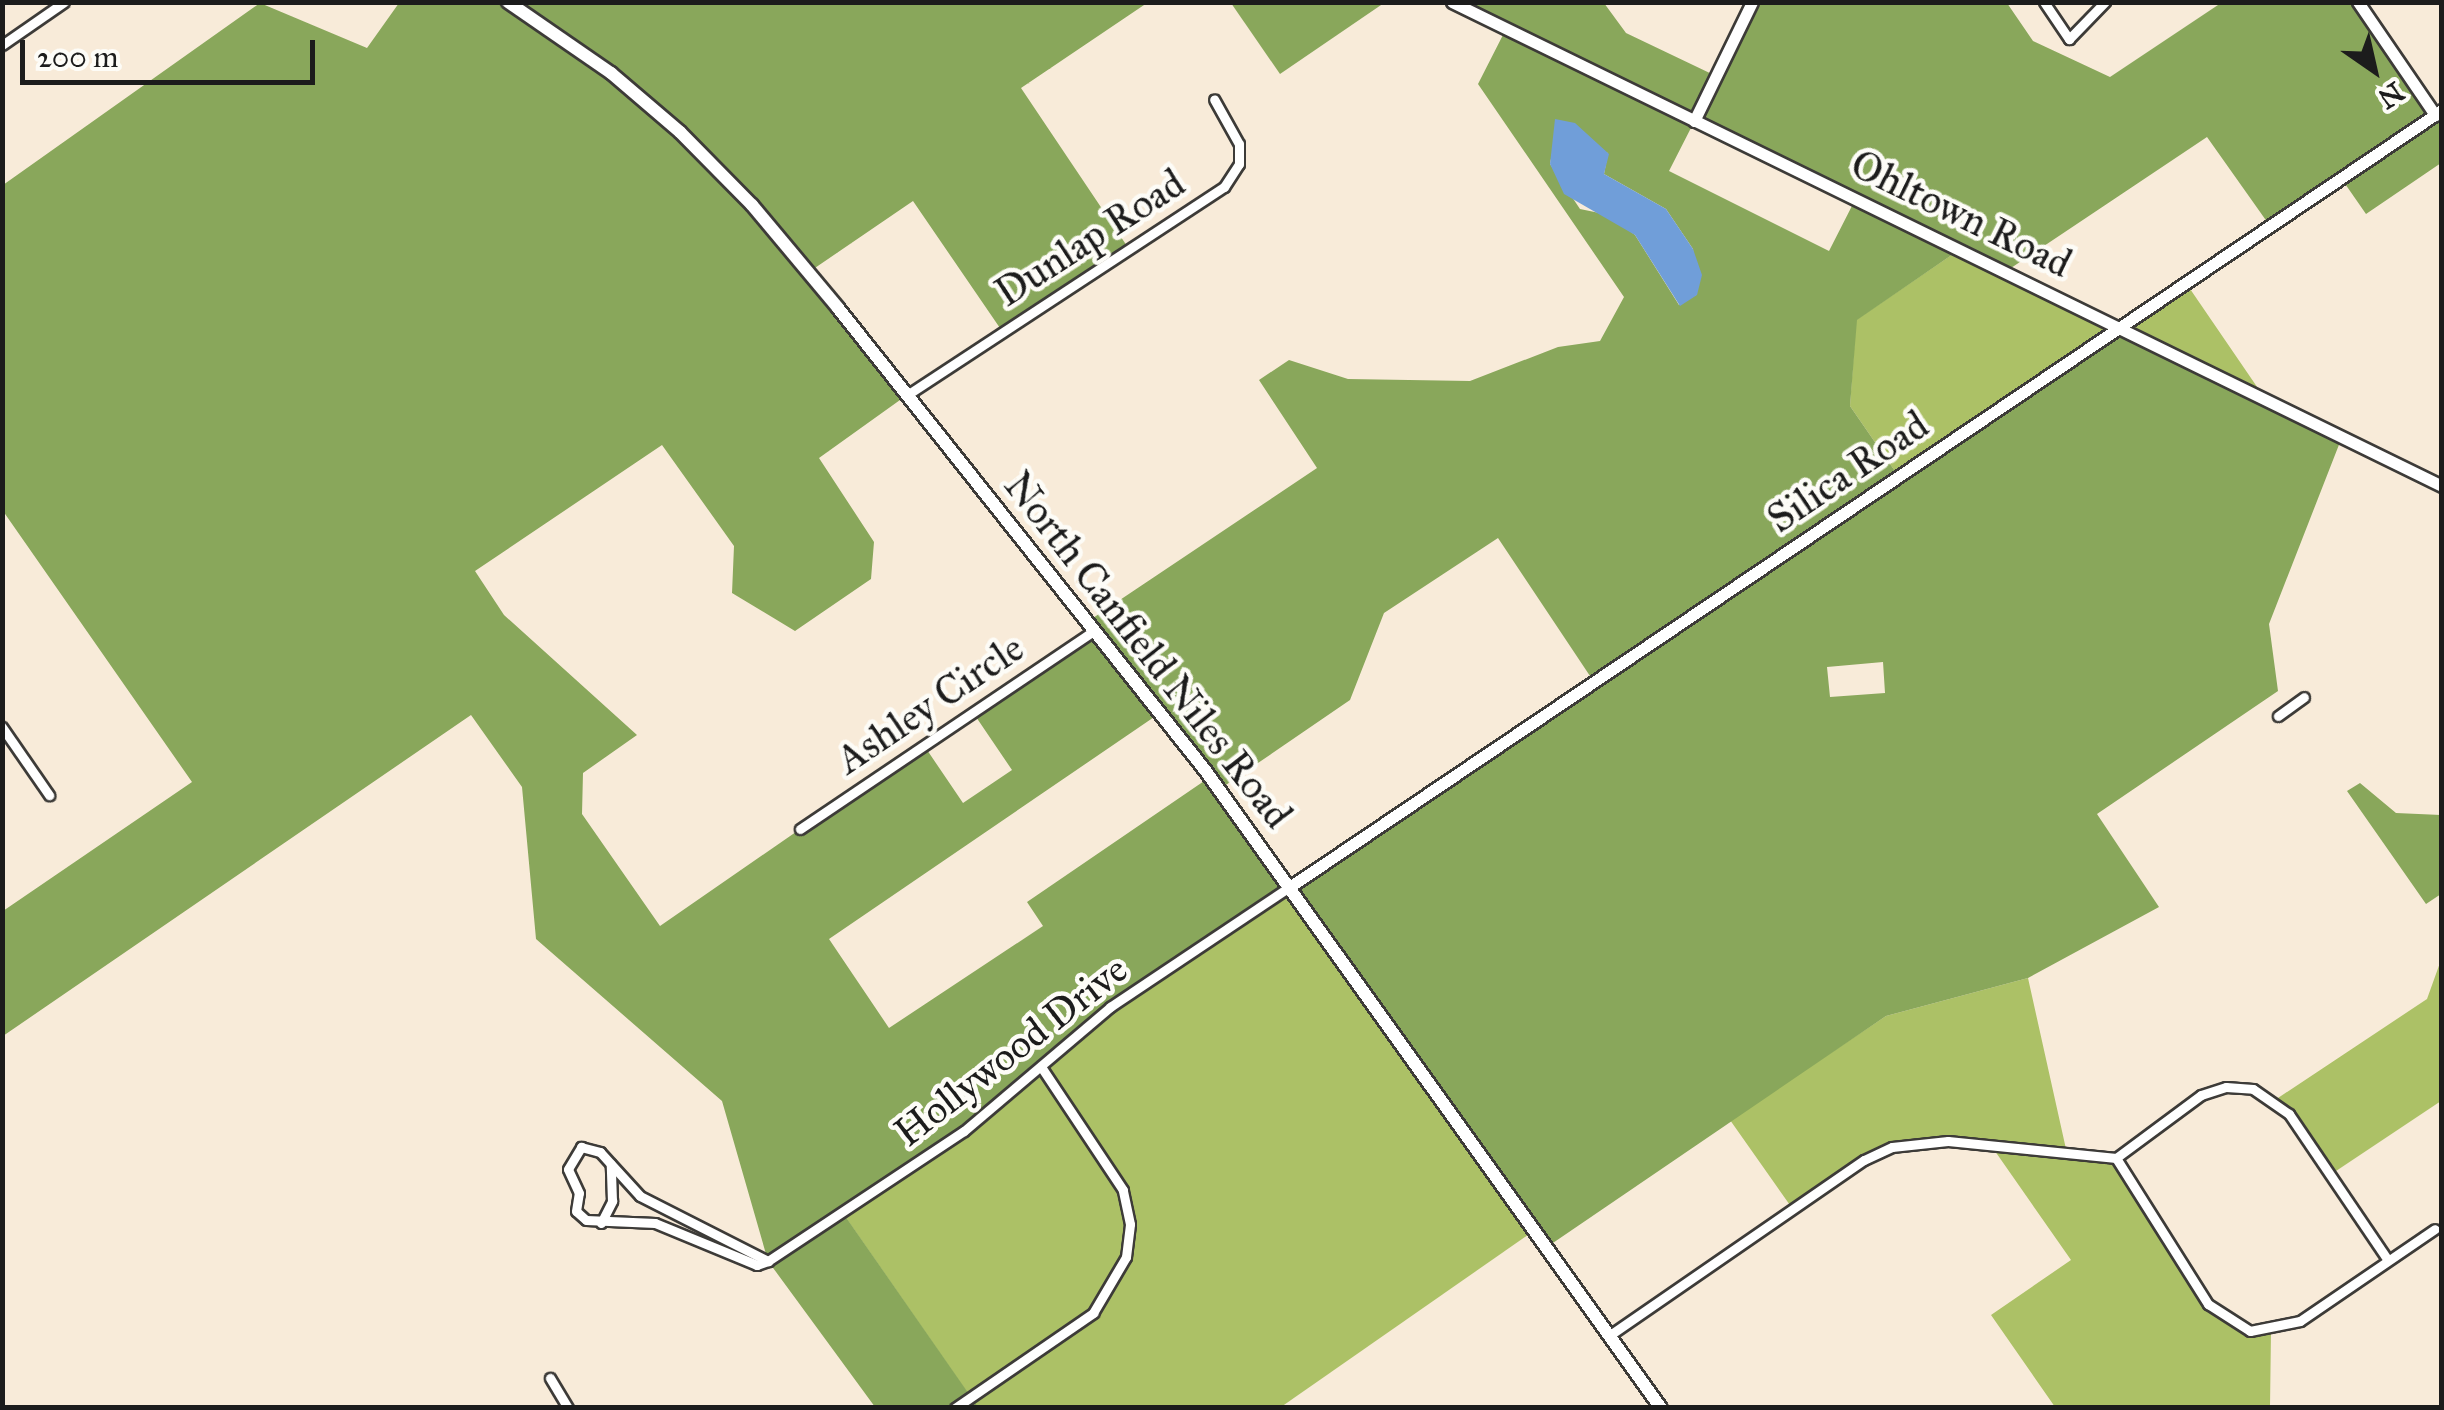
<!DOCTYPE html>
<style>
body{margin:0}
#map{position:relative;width:2444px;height:1410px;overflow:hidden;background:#f8ebd9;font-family:"IM FELL Great Primer",serif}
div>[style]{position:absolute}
.green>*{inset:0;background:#acc166}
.forest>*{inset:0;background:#89a75b}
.water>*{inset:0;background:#709ed9}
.roads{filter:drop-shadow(2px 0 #3d3b38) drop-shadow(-2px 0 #3d3b38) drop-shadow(0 2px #3d3b38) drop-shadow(0 -2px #3d3b38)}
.minor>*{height:9px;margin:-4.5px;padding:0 4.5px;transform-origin:4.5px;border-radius:4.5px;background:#fff}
.tertiary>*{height:11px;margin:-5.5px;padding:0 5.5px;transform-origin:5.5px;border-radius:5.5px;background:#fff}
.secondary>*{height:12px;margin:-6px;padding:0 6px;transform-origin:6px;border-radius:6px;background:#fff}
span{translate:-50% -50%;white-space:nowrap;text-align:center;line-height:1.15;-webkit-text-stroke:9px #fdfcf7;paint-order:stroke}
.street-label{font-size:40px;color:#1c1c1c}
.frame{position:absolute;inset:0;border:5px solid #1c1c1c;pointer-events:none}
.north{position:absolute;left:2324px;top:20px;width:100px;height:100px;-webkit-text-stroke:8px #fdfcf7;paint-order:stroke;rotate:146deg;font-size:28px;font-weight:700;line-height:40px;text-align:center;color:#1c1c1c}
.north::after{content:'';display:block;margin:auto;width:35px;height:45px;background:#1c1c1c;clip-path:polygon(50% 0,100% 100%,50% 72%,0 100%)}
.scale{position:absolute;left:20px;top:40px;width:295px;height:45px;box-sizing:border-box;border:5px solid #1c1c1c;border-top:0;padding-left:12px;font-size:30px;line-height:35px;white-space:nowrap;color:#1c1c1c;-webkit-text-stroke:8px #fdfcf7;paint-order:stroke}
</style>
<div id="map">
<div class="green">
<div style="clip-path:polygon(1959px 250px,2120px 327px,2186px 283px,2266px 400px,1899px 477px,1850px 406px,1856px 320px)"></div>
<div style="clip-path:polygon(1291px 886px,1535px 1230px,1281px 1407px,978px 1408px,842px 1212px,1086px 1026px)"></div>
<div style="clip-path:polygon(2441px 960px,2441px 1101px,2330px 1175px,2275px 1100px,2427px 999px)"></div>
<div style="clip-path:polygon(2028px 978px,2066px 1149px,2116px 1158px,2214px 1311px,2244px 1329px,2271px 1332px,2270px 1407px,2055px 1407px,1991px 1315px,2071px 1260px,1990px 1144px,1892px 1147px,1792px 1208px,1730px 1120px,1886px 1016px)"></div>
</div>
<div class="forest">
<div style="clip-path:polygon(evenodd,260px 3px,367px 48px,399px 3px,1147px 3px,1021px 88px,1127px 246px,1002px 331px,913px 201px,809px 272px,907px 395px,819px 458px,874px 542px,871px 579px,795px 631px,732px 593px,734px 546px,662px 445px,475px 571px,504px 615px,637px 735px,583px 773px,582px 814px,660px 926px,923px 744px,963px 803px,1012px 770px,972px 711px,1093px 631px,1087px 622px,1317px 468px,1259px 380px,1289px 360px,1348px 379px,1470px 381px,1558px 347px,1600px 341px,1624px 297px,1478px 84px,1506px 29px,1452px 3px,1604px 3px,1626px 33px,1716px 76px,1752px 3px,2007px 3px,2033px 41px,2110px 77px,2221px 3px,2358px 3px,2434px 114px,2441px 110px,2441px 163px,2366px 214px,2341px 178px,2270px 226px,2207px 137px,2005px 272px,1959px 250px,1857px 320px,1850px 406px,1899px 477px,2120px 327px,2342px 437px,2269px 624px,2278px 691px,2097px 814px,2159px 907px,2028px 978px,1886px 1016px,1547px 1247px,1290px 886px,1110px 1007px,1008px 1098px,843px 1213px,978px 1407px,875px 1407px,768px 1261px,722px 1101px,536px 939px,522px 787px,471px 715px,3px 1036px,3px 911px,192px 782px,3px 511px,3px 185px,260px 3px,1694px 122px,1855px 200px,1829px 251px,1669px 171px,1694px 122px,260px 3px,1555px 138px,1608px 153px,1604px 174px,1666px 209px,1693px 249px,1696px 295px,1679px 305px,1635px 235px,1609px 215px,1580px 209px,1550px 164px,1555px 138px,260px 3px,1498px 538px,1594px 682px,1291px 885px,1220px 789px,1350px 700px,1384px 613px,1498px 538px,260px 3px,1883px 662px,1885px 693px,1830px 697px,1827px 667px,1883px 662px,260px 3px,1160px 713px,1210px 777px,1027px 902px,1043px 926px,889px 1028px,829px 939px,1160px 713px)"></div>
<div style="clip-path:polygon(1231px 3px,1384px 3px,1280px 74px)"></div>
<div style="clip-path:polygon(2360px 783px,2396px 813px,2441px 815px,2441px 894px,2426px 904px,2347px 791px)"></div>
</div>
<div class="water">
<div style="clip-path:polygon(1555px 119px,1575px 123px,1609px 154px,1604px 174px,1666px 209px,1693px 249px,1702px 275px,1697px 295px,1680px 306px,1635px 235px,1564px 194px,1550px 164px)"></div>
</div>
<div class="roads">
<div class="minor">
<div style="left:2044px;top:2px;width:45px;rotate:56deg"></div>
<div style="left:2069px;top:39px;width:52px;rotate:-45.8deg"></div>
<div style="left:2px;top:45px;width:75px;rotate:-34.7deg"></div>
<div style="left:907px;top:395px;width:379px;rotate:-33.3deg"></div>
<div style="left:1224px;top:187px;width:27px;rotate:-57deg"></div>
<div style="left:1239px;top:164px;width:20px;rotate:-90deg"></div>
<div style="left:1239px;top:144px;width:51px;rotate:-119.1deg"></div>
<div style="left:2278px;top:716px;width:32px;rotate:-36deg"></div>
<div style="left:2px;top:727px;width:83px;rotate:55.3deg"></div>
<div style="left:800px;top:829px;width:354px;rotate:-34deg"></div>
<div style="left:581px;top:1147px;width:20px;rotate:15deg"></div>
<div style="left:600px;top:1152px;width:59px;rotate:47.7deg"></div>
<div style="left:640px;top:1196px;width:144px;rotate:26.9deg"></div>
<div style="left:768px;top:1261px;width:12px;rotate:160deg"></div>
<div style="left:757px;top:1265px;width:110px;rotate:-157.6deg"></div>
<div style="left:655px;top:1223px;width:69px;rotate:-177.5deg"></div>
<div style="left:586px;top:1220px;width:13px;rotate:-138deg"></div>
<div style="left:576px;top:1211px;width:18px;rotate:-81deg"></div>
<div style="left:579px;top:1193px;width:26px;rotate:-115deg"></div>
<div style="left:568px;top:1169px;width:26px;rotate:-59deg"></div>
<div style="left:2116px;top:1158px;width:173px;rotate:57.8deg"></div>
<div style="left:2208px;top:1304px;width:50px;rotate:32.7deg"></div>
<div style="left:2250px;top:1331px;width:51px;rotate:-11.3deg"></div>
<div style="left:2300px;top:1321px;width:163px;rotate:-34.3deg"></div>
<div style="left:2116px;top:1158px;width:106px;rotate:-36.5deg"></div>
<div style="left:2201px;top:1095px;width:26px;rotate:-18deg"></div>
<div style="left:2226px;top:1087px;width:27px;rotate:4deg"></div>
<div style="left:2253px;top:1089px;width:44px;rotate:34.8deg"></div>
<div style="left:2289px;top:1114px;width:176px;rotate:55.9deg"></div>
<div style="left:601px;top:1223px;width:25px;rotate:-63deg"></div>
<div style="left:612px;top:1201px;width:37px;rotate:-92deg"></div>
<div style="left:768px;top:1261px;width:235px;rotate:-33.6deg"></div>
<div style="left:964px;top:1131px;width:192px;rotate:-40.3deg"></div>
<div style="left:1110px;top:1007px;width:218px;rotate:-33.8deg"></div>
<div style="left:1610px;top:1335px;width:308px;rotate:-34.6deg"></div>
<div style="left:1864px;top:1160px;width:31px;rotate:-25deg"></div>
<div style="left:1892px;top:1147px;width:56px;rotate:-6.1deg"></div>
<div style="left:1948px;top:1141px;width:169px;rotate:5.8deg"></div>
<div style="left:550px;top:1378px;width:35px;rotate:59deg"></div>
<div style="left:955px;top:1408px;width:168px;rotate:-34.5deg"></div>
<div style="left:1093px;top:1313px;width:65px;rotate:-59.5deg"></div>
<div style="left:1126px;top:1257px;width:33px;rotate:-83deg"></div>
<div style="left:1130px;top:1224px;width:35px;rotate:-102deg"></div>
<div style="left:1123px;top:1190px;width:146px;rotate:-123.6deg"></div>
</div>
<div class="tertiary">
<div style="left:1452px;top:2px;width:1102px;rotate:26.05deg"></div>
<div style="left:2358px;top:2px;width:137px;rotate:55.7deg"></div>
<div style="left:1694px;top:121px;width:132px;rotate:-64deg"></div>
<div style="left:1291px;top:886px;width:1388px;rotate:-33.99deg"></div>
</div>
<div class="secondary">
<div style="left:508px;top:2px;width:125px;rotate:34.6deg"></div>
<div style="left:611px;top:73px;width:91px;rotate:40.5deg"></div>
<div style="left:680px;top:132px;width:103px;rotate:45.4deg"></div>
<div style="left:752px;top:205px;width:134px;rotate:50.1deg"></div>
<div style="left:838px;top:308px;width:590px;rotate:51.54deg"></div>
<div style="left:1205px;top:770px;width:784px;rotate:54.45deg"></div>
</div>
</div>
<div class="street-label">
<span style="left:1961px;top:214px;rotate:26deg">Ohltown Road</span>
<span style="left:1090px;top:238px;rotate:-33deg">Dunlap Road</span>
<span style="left:1848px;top:472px;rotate:-34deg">Silica Road</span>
<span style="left:1148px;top:650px;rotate:52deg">North Canfield Niles Road</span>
<span style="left:930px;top:704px;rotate:-34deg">Ashley Circle</span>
<span style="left:1011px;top:1051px;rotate:-38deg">Hollywood Drive</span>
</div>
<div class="frame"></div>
<div class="north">N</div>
<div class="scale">200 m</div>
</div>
